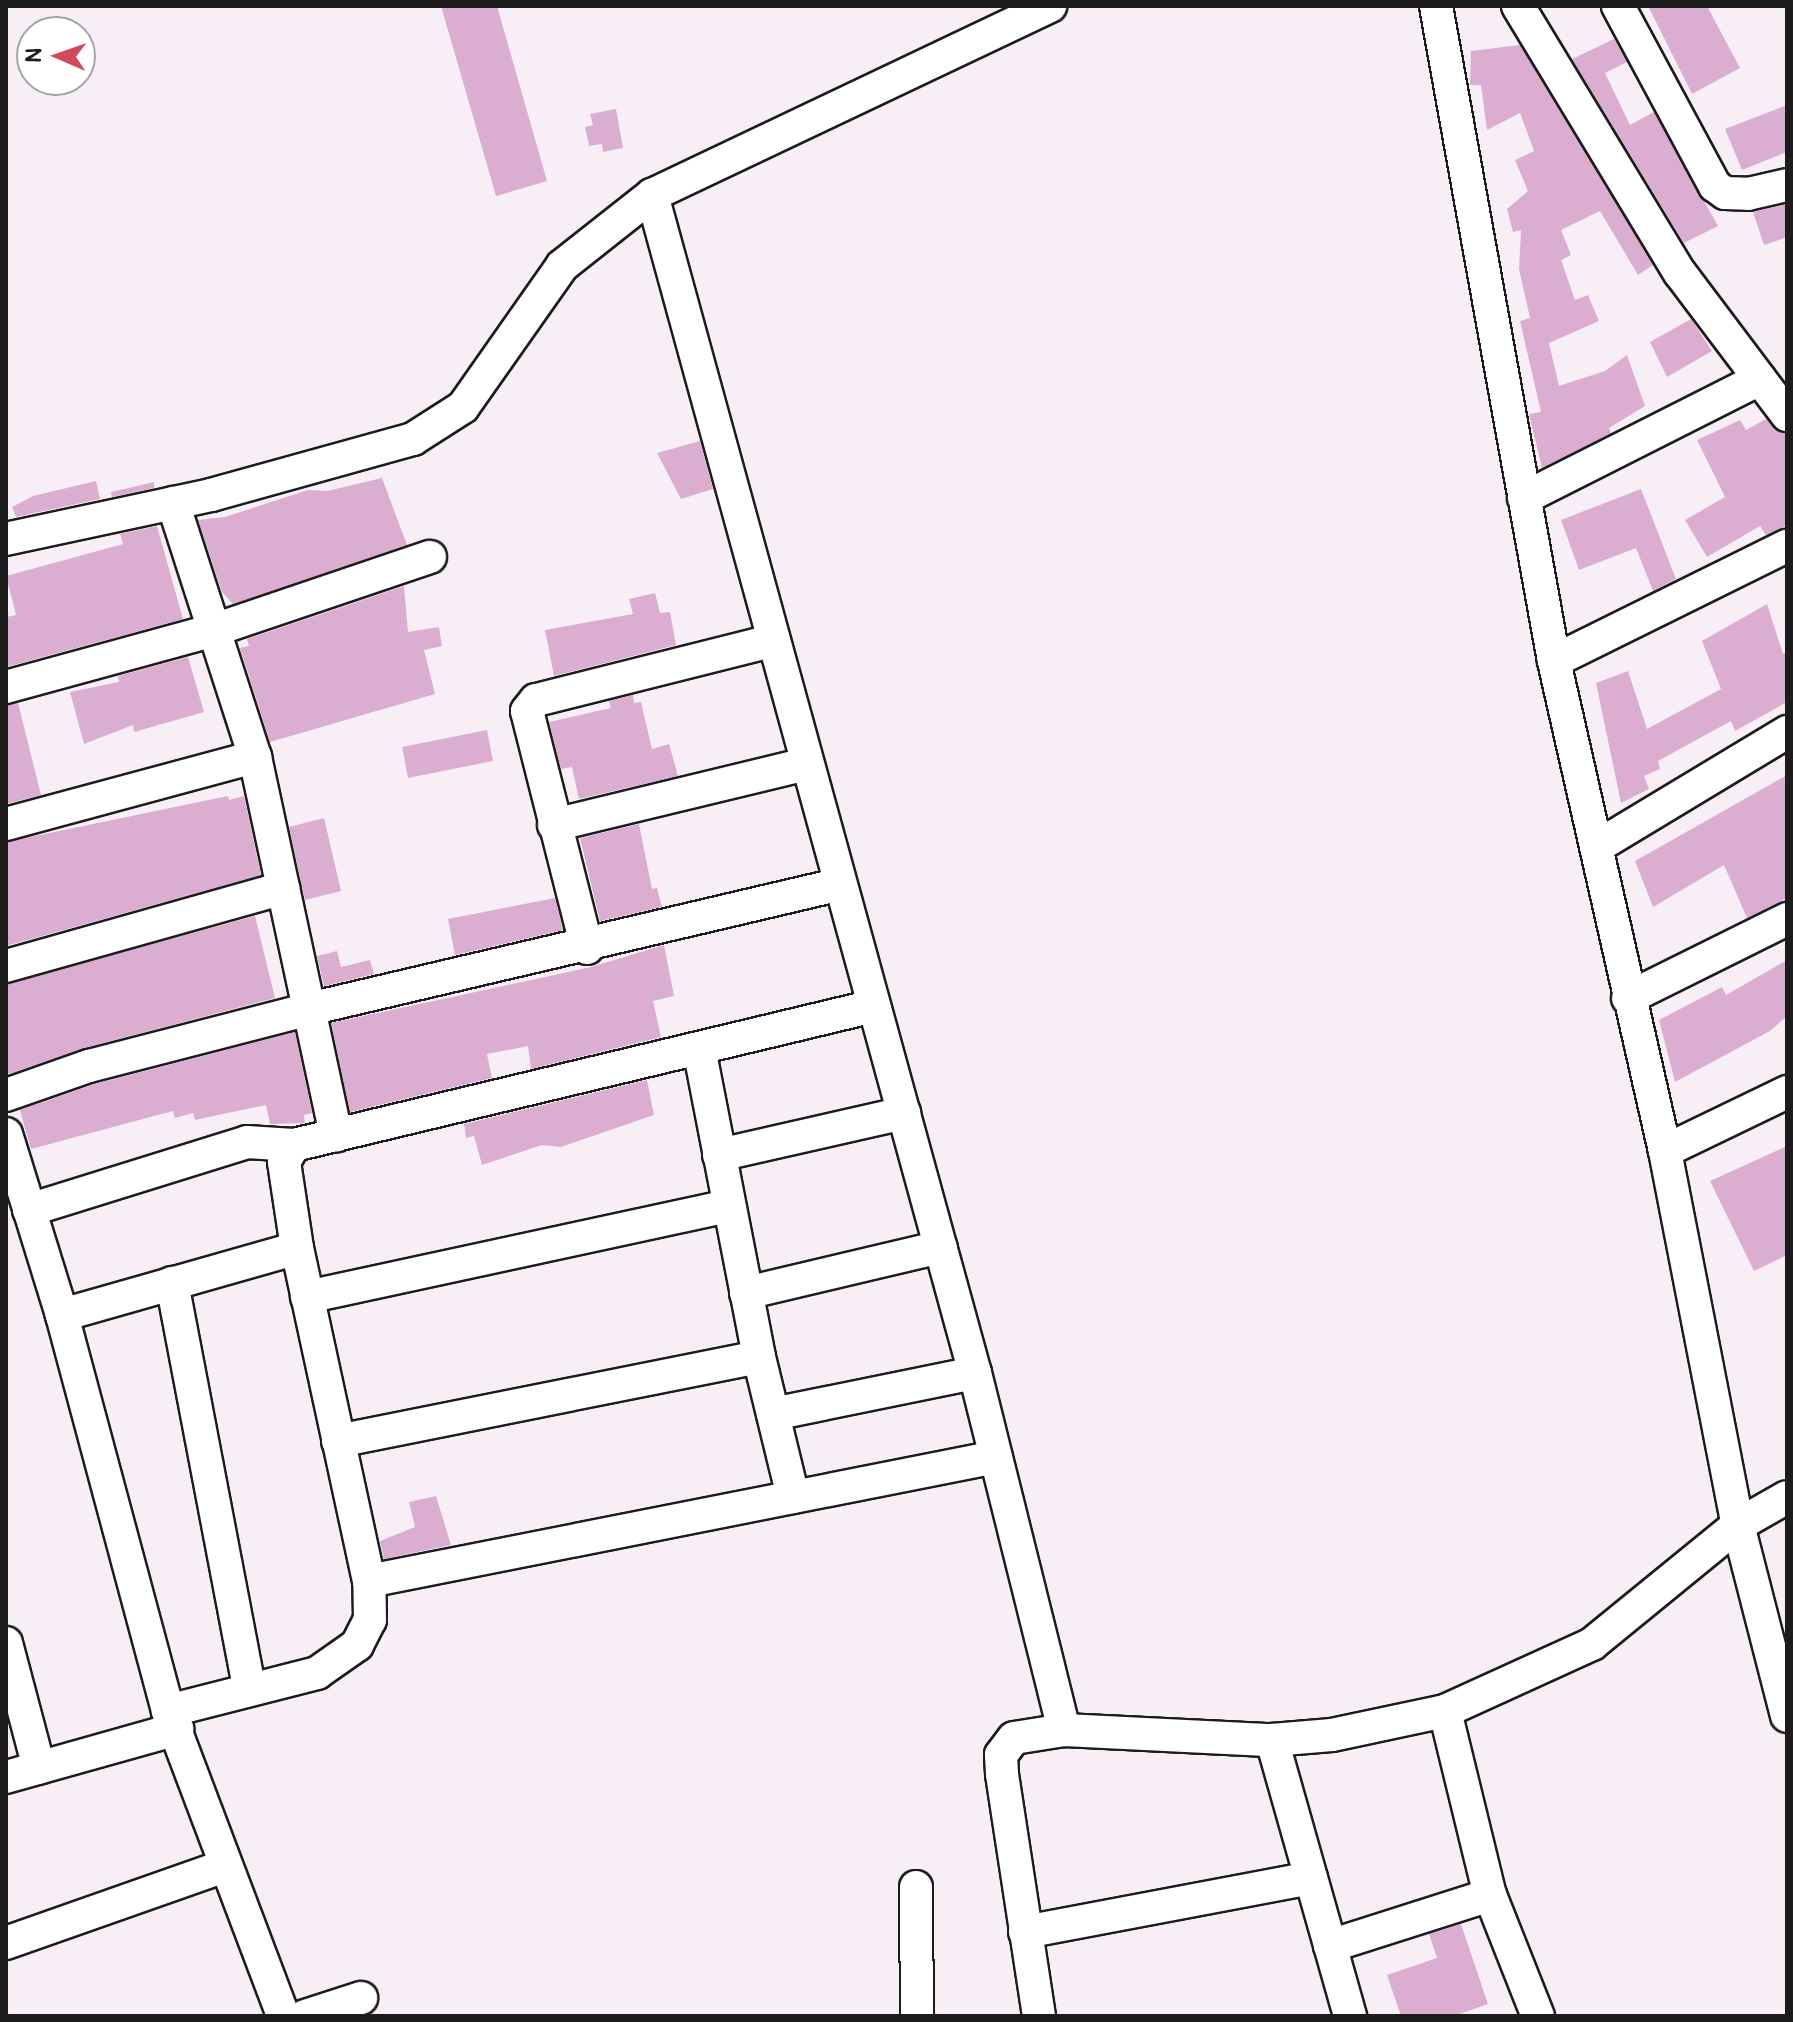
<!DOCTYPE html>
<style>
body{margin:0}
#map{position:relative;width:1793px;height:2022px;overflow:hidden;background:#f8eff6;font-family:Pangolin,sans-serif}
div>[style]{position:absolute}
.building>*{inset:0;background:#dbaed1}
.roads{filter:drop-shadow(2px 0 #1c1c1c) drop-shadow(-2px 0 #1c1c1c) drop-shadow(0 2px #1c1c1c) drop-shadow(0 -2px #1c1c1c)}
.minor>*{height:32px;margin:-16px;padding:0 16px;transform-origin:16px;border-radius:16px;background:#fff}
span{translate:-50% -50%;white-space:nowrap;text-align:center;line-height:1.15;-webkit-text-stroke:8px #fff;paint-order:stroke}
.frame{position:absolute;inset:0;border:8px solid #1c1c1c;pointer-events:none}
.north{position:absolute;left:16px;top:16px;width:80px;height:80px;box-sizing:border-box;background:#fff;border:2px solid #a4a4a4;border-radius:50%;rotate:272deg;font-size:22px;font-weight:700;line-height:32px;text-align:center;color:#1c1c1c}
.north::after{content:'';display:block;margin:auto;width:28px;height:36px;background:#d1495b;clip-path:polygon(50% 0,100% 100%,50% 72%,0 100%)}
</style>
<div id="map">
<div class="building">
<div style="clip-path:polygon(441px 6px,497px 6px,547px 181px,496px 196px)"></div>
<div style="clip-path:polygon(1648px 6px,1707px 6px,1740px 68px,1692px 94px)"></div>
<div style="clip-path:polygon(1614px 39px,1627px 62px,1605px 73px,1630px 125px,1654px 112px,1718px 226px,1684px 243px,1572px 59px)"></div>
<div style="clip-path:polygon(1520px 45px,1653px 265px,1638px 275px,1600px 211px,1561px 230px,1571px 255px,1561px 260px,1575px 300px,1588px 295px,1599px 321px,1549px 343px,1559px 386px,1605px 371px,1627px 355px,1645px 406px,1609px 428px,1611px 433px,1542px 468px,1529px 414px,1541px 412px,1520px 321px,1530px 318px,1519px 269px,1521px 230px,1513px 232px,1507px 209px,1528px 191px,1515px 160px,1534px 151px,1520px 113px,1487px 130px,1481px 85px,1470px 85px,1471px 51px)"></div>
<div style="clip-path:polygon(1787px 105px,1787px 152px,1742px 170px,1725px 129px)"></div>
<div style="clip-path:polygon(616px 109px,623px 148px,603px 152px,602px 144px,589px 146px,585px 127px,593px 125px,590px 114px)"></div>
<div style="clip-path:polygon(1787px 204px,1787px 237px,1764px 245px,1753px 212px)"></div>
<div style="clip-path:polygon(1691px 319px,1712px 351px,1667px 377px,1650px 342px)"></div>
<div style="clip-path:polygon(1766px 419px,1787px 436px,1787px 525px,1766px 535px,1760px 526px,1707px 557px,1685px 520px,1725px 497px,1697px 440px,1740px 420px,1746px 430px)"></div>
<div style="clip-path:polygon(700px 441px,713px 489px,681px 499px,657px 453px)"></div>
<div style="clip-path:polygon(382px 478px,407px 545px,233px 604px,222px 592px,198px 520px,225px 517px,308px 490px,327px 491px)"></div>
<div style="clip-path:polygon(96px 481px,100px 499px,16px 517px,12px 507px,33px 496px)"></div>
<div style="clip-path:polygon(154px 482px,154px 488px,112px 497px,111px 492px)"></div>
<div style="clip-path:polygon(1641px 489px,1676px 579px,1653px 591px,1636px 548px,1579px 570px,1561px 520px)"></div>
<div style="clip-path:polygon(157px 526px,183px 619px,6px 667px,6px 617px,16px 615px,6px 576px,123px 544px,120px 534px)"></div>
<div style="clip-path:polygon(404px 586px,408px 632px,439px 627px,442px 646px,424px 650px,435px 694px,270px 742px,240px 648px,249px 646px,247px 639px)"></div>
<div style="clip-path:polygon(655px 593px,660px 613px,670px 612px,676px 645px,554px 676px,545px 630px,633px 614px,629px 599px)"></div>
<div style="clip-path:polygon(1767px 604px,1783px 654px,1787px 652px,1787px 702px,1735px 731px,1731px 721px,1658px 761px,1660px 769px,1644px 776px,1649px 789px,1621px 803px,1596px 683px,1628px 671px,1647px 729px,1721px 689px,1702px 641px)"></div>
<div style="clip-path:polygon(188px 657px,204px 712px,134px 732px,133px 725px,84px 744px,70px 692px,119px 682px,118px 676px)"></div>
<div style="clip-path:polygon(633px 695px,634px 703px,641px 702px,652px 749px,669px 744px,678px 776px,579px 799px,572px 767px,561px 769px,549px 722px,611px 708px,609px 701px)"></div>
<div style="clip-path:polygon(18px 703px,41px 795px,6px 804px,6px 705px)"></div>
<div style="clip-path:polygon(487px 730px,493px 761px,408px 778px,402px 747px)"></div>
<div style="clip-path:polygon(1787px 775px,1787px 898px,1747px 918px,1724px 865px,1653px 907px,1635px 861px)"></div>
<div style="clip-path:polygon(228px 796px,229px 800px,244px 796px,261px 875px,6px 946px,6px 842px)"></div>
<div style="clip-path:polygon(324px 818px,341px 891px,305px 900px,289px 827px)"></div>
<div style="clip-path:polygon(639px 824px,652px 889px,657px 888px,662px 907px,600px 921px,580px 838px)"></div>
<div style="clip-path:polygon(555px 898px,563px 930px,455px 955px,448px 919px)"></div>
<div style="clip-path:polygon(255px 916px,275px 998px,84px 1048px,9px 1074px,6px 1070px,6px 984px)"></div>
<div style="clip-path:polygon(664px 945px,674px 996px,653px 1001px,661px 1037px,531px 1069px,528px 1046px,487px 1054px,492px 1078px,350px 1112px,331px 1023px,591px 967px)"></div>
<div style="clip-path:polygon(337px 951px,341px 967px,370px 960px,374px 974px,324px 986px,317px 956px)"></div>
<div style="clip-path:polygon(1787px 960px,1787px 1016px,1770px 1031px,1675px 1082px,1659px 1020px,1722px 987px,1726px 995px)"></div>
<div style="clip-path:polygon(295px 1032px,312px 1113px,304px 1115px,305px 1123px,270px 1124px,266px 1105px,195px 1120px,193px 1113px,175px 1118px,173px 1111px,31px 1149px,20px 1110px,95px 1084px)"></div>
<div style="clip-path:polygon(647px 1080px,654px 1115px,561px 1147px,542px 1145px,482px 1165px,474px 1136px,466px 1138px,464px 1124px)"></div>
<div style="clip-path:polygon(1787px 1146px,1787px 1255px,1754px 1271px,1710px 1181px)"></div>
<div style="clip-path:polygon(436px 1496px,451px 1545px,384px 1559px,380px 1541px,415px 1527px,409px 1502px)"></div>
<div style="clip-path:polygon(1461px 1924px,1488px 2004px,1454px 2016px,1401px 2016px,1387px 1975px,1437px 1958px,1429px 1934px)"></div>
</div>
<div class="roads">
<div class="minor">
<div style="left:1436px;top:6px;width:666px;rotate:79.79deg"></div>
<div style="left:1554px;top:661px;width:502px;rotate:77.24deg"></div>
<div style="left:1665px;top:1151px;width:381px;rotate:79deg"></div>
<div style="left:1738px;top:1525px;width:197px;rotate:75.6deg"></div>
<div style="left:1518px;top:6px;width:312px;rotate:58.8deg"></div>
<div style="left:1680px;top:273px;width:178px;rotate:53deg"></div>
<div style="left:1618px;top:6px;width:204px;rotate:61.7deg"></div>
<div style="left:1715px;top:186px;width:12px;rotate:35deg"></div>
<div style="left:1725px;top:193px;width:23px;rotate:2deg"></div>
<div style="left:1748px;top:194px;width:40px;rotate:-13deg"></div>
<div style="left:652px;top:195px;width:1221px;rotate:74.67deg"></div>
<div style="left:975px;top:1373px;width:368px;rotate:76deg"></div>
<div style="left:1524px;top:498px;width:264px;rotate:-26.8deg"></div>
<div style="left:173px;top:503px;width:267px;rotate:72.1deg"></div>
<div style="left:255px;top:757px;width:387px;rotate:77.9deg"></div>
<div style="left:6px;top:539px;width:210px;rotate:-12.1deg"></div>
<div style="left:211px;top:495px;width:210px;rotate:-15.5deg"></div>
<div style="left:413px;top:439px;width:59px;rotate:-32.6deg"></div>
<div style="left:463px;top:407px;width:172px;rotate:-54.9deg"></div>
<div style="left:562px;top:266px;width:115px;rotate:-38.3deg"></div>
<div style="left:652px;top:195px;width:441px;rotate:-25.4deg"></div>
<div style="left:1554px;top:661px;width:260px;rotate:-26.3deg"></div>
<div style="left:6px;top:687px;width:216px;rotate:-15.3deg"></div>
<div style="left:214px;top:630px;width:228px;rotate:-18.7deg"></div>
<div style="left:6px;top:824px;width:258px;rotate:-15.1deg"></div>
<div style="left:554px;top:825px;width:259px;rotate:-13.6deg"></div>
<div style="left:1598px;top:846px;width:221px;rotate:-31.1deg"></div>
<div style="left:587px;top:948px;width:244px;rotate:-104.2deg"></div>
<div style="left:527px;top:711px;width:14px;rotate:-51deg"></div>
<div style="left:536px;top:700px;width:245px;rotate:-14.1deg"></div>
<div style="left:6px;top:966px;width:288px;rotate:-15.7deg"></div>
<div style="left:1628px;top:998px;width:178px;rotate:-26.4deg"></div>
<div style="left:699px;top:1048px;width:315px;rotate:79deg"></div>
<div style="left:759px;top:1357px;width:144px;rotate:76.3deg"></div>
<div style="left:6px;top:1095px;width:88px;rotate:-19.3deg"></div>
<div style="left:89px;top:1066px;width:227px;rotate:-14.5deg"></div>
<div style="left:309px;top:1009px;width:546px;rotate:-13.22deg"></div>
<div style="left:6px;top:1134px;width:189px;rotate:72.8deg"></div>
<div style="left:62px;top:1315px;width:410px;rotate:75deg"></div>
<div style="left:168px;top:1711px;width:326px;rotate:69.3deg"></div>
<div style="left:1665px;top:1151px;width:136px;rotate:-25.8deg"></div>
<div style="left:719px;top:1155px;width:190px;rotate:-12.8deg"></div>
<div style="left:29px;top:1210px;width:228px;rotate:-17.3deg"></div>
<div style="left:247px;top:1142px;width:47px;rotate:3.7deg"></div>
<div style="left:294px;top:1145px;width:596px;rotate:-13.48deg"></div>
<div style="left:172px;top:1283px;width:414px;rotate:79.2deg"></div>
<div style="left:746px;top:1293px;width:200px;rotate:-13.3deg"></div>
<div style="left:307px;top:1297px;width:432px;rotate:-12.2deg"></div>
<div style="left:62px;top:1315px;width:244px;rotate:-15.9deg"></div>
<div style="left:773px;top:1414px;width:206px;rotate:-11.5deg"></div>
<div style="left:338px;top:1441px;width:429px;rotate:-11.3deg"></div>
<div style="left:369px;top:1581px;width:639px;rotate:-11.19deg"></div>
<div style="left:6px;top:1643px;width:129px;rotate:75.2deg"></div>
<div style="left:168px;top:1711px;width:154px;rotate:-14.3deg"></div>
<div style="left:317px;top:1673px;width:49px;rotate:-35deg"></div>
<div style="left:357px;top:1645px;width:28px;rotate:-63deg"></div>
<div style="left:370px;top:1620px;width:39px;rotate:-91deg"></div>
<div style="left:369px;top:1581px;width:341px;rotate:-102.2deg"></div>
<div style="left:297px;top:1248px;width:87px;rotate:-98.6deg"></div>
<div style="left:284px;top:1162px;width:20px;rotate:-60deg"></div>
<div style="left:1445px;top:1711px;width:189px;rotate:76.3deg"></div>
<div style="left:1490px;top:1895px;width:130px;rotate:68.4deg"></div>
<div style="left:1272px;top:1740px;width:287px;rotate:74.2deg"></div>
<div style="left:6px;top:1777px;width:178px;rotate:-15.7deg"></div>
<div style="left:916px;top:1887px;width:129px;rotate:89.6deg"></div>
<div style="left:1025px;top:1932px;width:291px;rotate:-10.7deg"></div>
<div style="left:6px;top:1943px;width:232px;rotate:-19.4deg"></div>
<div style="left:1330px;top:1946px;width:168px;rotate:-17.7deg"></div>
<div style="left:305px;top:2016px;width:59px;rotate:-17.8deg"></div>
<div style="left:1039px;top:2016px;width:245px;rotate:-98.7deg"></div>
<div style="left:1002px;top:1774px;width:19px;rotate:-93deg"></div>
<div style="left:1001px;top:1755px;width:21px;rotate:-53deg"></div>
<div style="left:1014px;top:1738px;width:51px;rotate:-9.1deg"></div>
<div style="left:1064px;top:1730px;width:208px;rotate:2.8deg"></div>
<div style="left:1272px;top:1740px;width:60px;rotate:-4.8deg"></div>
<div style="left:1332px;top:1735px;width:116px;rotate:-12deg"></div>
<div style="left:1445px;top:1711px;width:162px;rotate:-24.5deg"></div>
<div style="left:1592px;top:1644px;width:188px;rotate:-39.2deg"></div>
<div style="left:1738px;top:1525px;width:56px;rotate:-29.7deg"></div>
</div>
</div>
<div class="frame"></div>
<div class="north">N</div>
</div>
